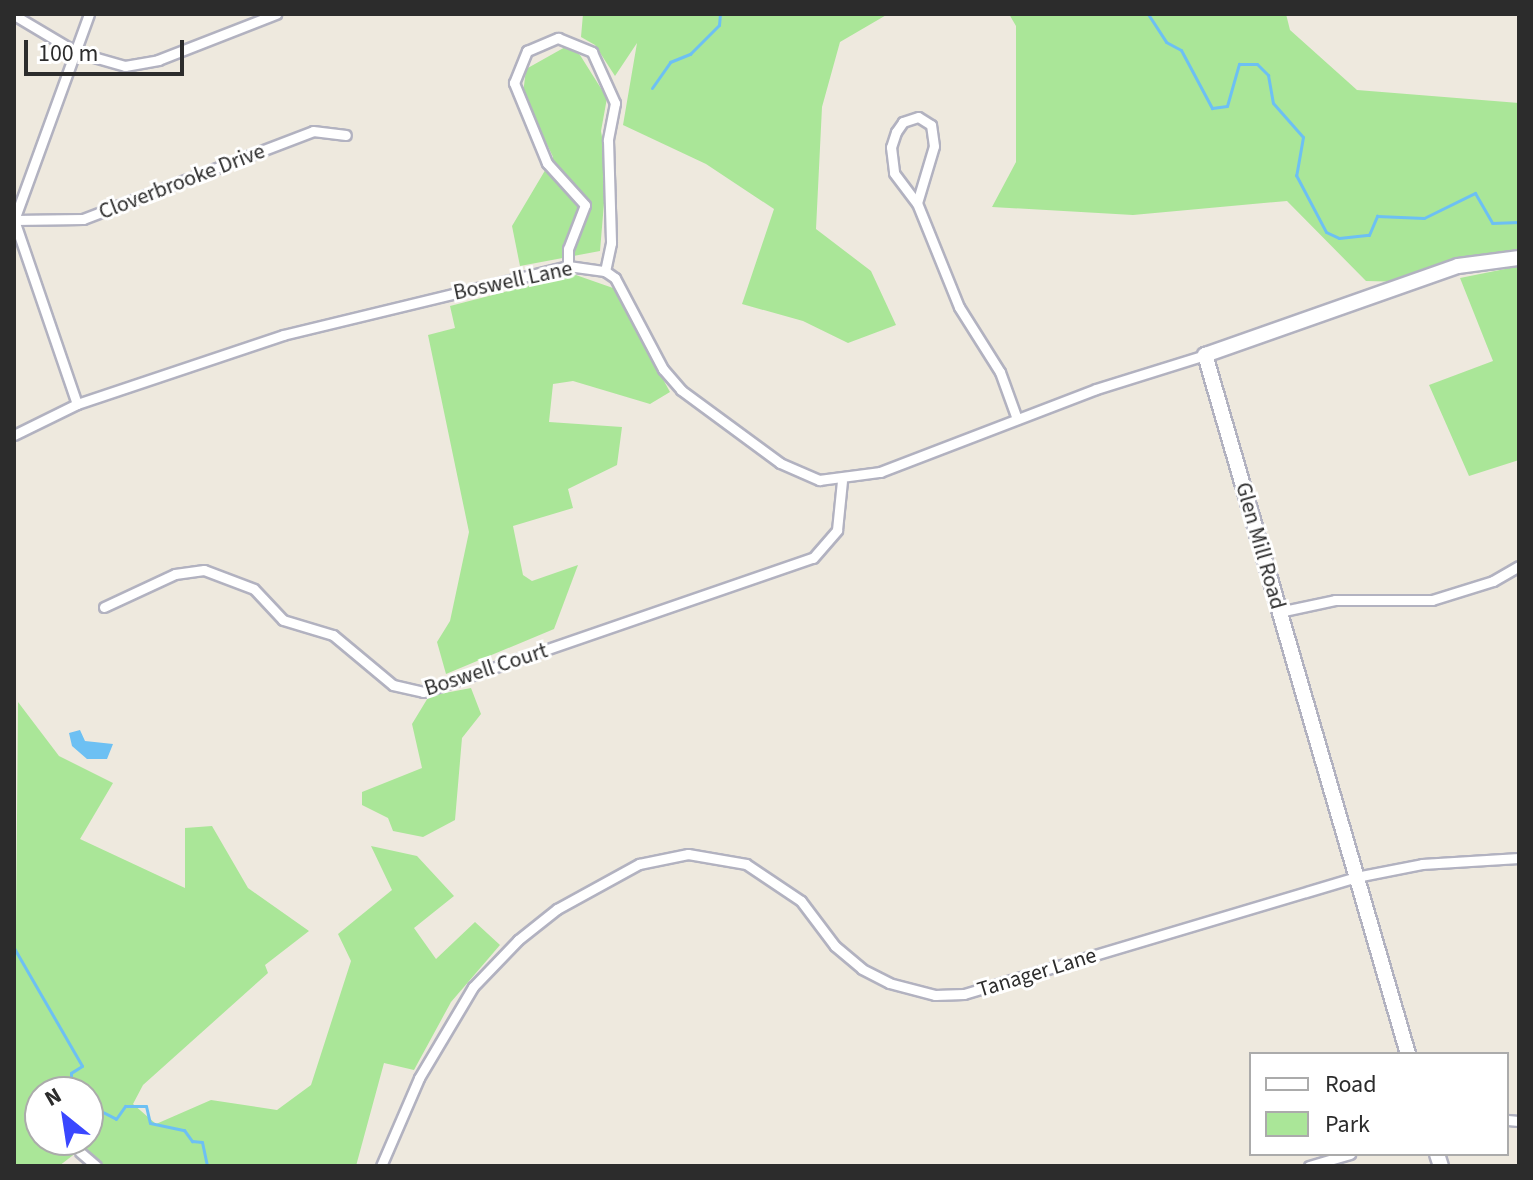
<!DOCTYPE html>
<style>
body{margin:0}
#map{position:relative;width:1533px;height:1180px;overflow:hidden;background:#eee9de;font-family:"Source Sans 3",sans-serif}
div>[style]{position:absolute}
.green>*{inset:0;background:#aae698}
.water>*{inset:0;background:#6dc0f3}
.stream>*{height:3px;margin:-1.5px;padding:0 1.5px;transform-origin:1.5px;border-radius:1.5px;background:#6dc0f3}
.roads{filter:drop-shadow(2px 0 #b2b2c0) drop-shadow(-2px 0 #b2b2c0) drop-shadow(0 2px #b2b2c0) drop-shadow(0 -2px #b2b2c0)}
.minor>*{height:9px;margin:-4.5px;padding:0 4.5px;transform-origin:4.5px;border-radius:4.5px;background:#fff}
.secondary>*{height:14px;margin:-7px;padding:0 7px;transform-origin:7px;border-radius:7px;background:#fff}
span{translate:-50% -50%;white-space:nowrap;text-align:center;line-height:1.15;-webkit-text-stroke:6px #fff;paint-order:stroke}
.street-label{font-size:22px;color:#2c2c2c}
.frame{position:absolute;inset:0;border:16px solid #2c2c2c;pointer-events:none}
.legend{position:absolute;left:1249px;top:1052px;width:260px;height:104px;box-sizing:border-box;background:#fff;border:2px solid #ababab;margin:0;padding:10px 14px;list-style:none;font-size:24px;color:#2c2c2c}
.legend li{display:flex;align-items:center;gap:16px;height:40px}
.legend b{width:40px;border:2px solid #ababab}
.north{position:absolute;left:24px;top:1076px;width:80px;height:80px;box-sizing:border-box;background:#fff;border:2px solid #ababab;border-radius:50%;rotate:330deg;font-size:22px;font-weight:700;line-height:32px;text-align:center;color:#2c2c2c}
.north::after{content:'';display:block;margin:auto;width:28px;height:36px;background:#3a47ff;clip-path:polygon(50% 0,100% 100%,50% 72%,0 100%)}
.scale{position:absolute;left:24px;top:40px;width:160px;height:36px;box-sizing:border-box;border:4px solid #2c2c2c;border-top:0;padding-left:10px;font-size:24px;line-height:28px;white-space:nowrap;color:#2c2c2c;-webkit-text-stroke:6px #fff;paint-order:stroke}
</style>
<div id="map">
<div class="green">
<div style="clip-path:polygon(583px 14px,888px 14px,840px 42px,822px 107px,816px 229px,871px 271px,896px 325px,848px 343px,803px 321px,742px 304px,774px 209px,706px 164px,623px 125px,637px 43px,615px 76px,595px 45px,581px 37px)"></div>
<div style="clip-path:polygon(1009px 14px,1286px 14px,1290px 30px,1357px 90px,1519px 103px,1519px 460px,1469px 476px,1429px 385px,1493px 361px,1460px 278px,1510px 268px,1509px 257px,1407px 282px,1366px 281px,1287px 201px,1133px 215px,992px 207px,1016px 162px,1016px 26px)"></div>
<div style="clip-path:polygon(567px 46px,580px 55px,607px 98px,601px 131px,607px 167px,600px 251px,520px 266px,512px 226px,553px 157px,523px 94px,526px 69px)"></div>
<div style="clip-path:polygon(573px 274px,613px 288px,670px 392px,650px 404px,573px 381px,553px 384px,549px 422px,622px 427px,617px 465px,568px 489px,573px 508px,513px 526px,523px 575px,532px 581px,578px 565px,554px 629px,446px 674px,437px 642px,450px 621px,469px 532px,428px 335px,455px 328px,450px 306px)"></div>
<div style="clip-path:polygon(471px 688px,481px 714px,462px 738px,455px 820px,423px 837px,393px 831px,388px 818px,362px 805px,362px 792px,422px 768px,412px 724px,429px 696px)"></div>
<div style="clip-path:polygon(evenodd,18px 702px,59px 756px,113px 783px,80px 839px,185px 888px,185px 828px,212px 826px,248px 888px,309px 931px,265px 965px,268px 973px,143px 1085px,133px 1104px,156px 1124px,211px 1100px,277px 1110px,311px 1085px,351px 961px,338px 934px,392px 890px,371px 846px,417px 856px,454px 896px,414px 928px,436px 959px,475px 922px,500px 945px,451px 1002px,414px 1070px,384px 1063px,356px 1166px,101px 1166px,81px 1149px,59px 1166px,14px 1166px,18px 702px,40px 1092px,88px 1092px,88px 1140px,40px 1140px,40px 1092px)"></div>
</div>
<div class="water">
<div style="clip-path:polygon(80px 730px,85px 741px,113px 744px,107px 759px,87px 759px,72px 746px,69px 733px)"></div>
</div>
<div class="stream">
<div style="left:1148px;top:14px;width:33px;rotate:57deg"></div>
<div style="left:1166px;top:42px;width:17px;rotate:28deg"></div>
<div style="left:1181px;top:50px;width:66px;rotate:61.9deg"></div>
<div style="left:1212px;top:108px;width:15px;rotate:-8deg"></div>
<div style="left:1227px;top:106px;width:44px;rotate:-74.1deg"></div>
<div style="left:1239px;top:64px;width:18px"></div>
<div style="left:1257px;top:64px;width:16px;rotate:45deg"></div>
<div style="left:1268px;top:75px;width:28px;rotate:80deg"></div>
<div style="left:1273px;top:103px;width:45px;rotate:48.6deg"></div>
<div style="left:1303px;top:137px;width:39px;rotate:100deg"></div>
<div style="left:1296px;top:175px;width:64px;rotate:62.2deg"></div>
<div style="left:1326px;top:232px;width:14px;rotate:25deg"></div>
<div style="left:1339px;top:238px;width:30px;rotate:-6deg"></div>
<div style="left:1369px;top:235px;width:21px;rotate:-67deg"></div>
<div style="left:1377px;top:216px;width:47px;rotate:2.4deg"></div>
<div style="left:1424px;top:218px;width:57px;rotate:-26.1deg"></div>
<div style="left:1475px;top:193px;width:34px;rotate:60deg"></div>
<div style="left:1492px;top:223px;width:27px;rotate:-2deg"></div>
<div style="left:652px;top:88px;width:32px;rotate:-55deg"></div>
<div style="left:670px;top:62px;width:22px;rotate:-22deg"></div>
<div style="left:690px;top:54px;width:41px;rotate:-45deg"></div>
<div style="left:719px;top:25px;width:11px;rotate:-85deg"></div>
<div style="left:14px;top:948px;width:136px;rotate:60deg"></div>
<div style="left:82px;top:1066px;width:13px;rotate:148deg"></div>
<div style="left:71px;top:1073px;width:12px;rotate:90deg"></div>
<div style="left:71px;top:1085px;width:18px;rotate:22deg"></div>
<div style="left:88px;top:1094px;width:11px;rotate:85deg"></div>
<div style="left:89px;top:1105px;width:30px;rotate:27deg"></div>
<div style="left:116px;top:1119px;width:16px;rotate:-55deg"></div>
<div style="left:125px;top:1106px;width:21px"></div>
<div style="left:146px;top:1106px;width:17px;rotate:77deg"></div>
<div style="left:150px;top:1123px;width:35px;rotate:12deg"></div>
<div style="left:184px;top:1130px;width:14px;rotate:54deg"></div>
<div style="left:192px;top:1141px;width:10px;rotate:6deg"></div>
<div style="left:202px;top:1142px;width:25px;rotate:78deg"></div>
</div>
<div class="roads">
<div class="minor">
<div style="left:14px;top:15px;width:72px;rotate:30.8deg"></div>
<div style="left:76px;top:52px;width:51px;rotate:15.9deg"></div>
<div style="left:125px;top:66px;width:34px;rotate:-10deg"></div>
<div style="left:158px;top:60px;width:127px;rotate:-21.3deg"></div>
<div style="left:917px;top:203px;width:59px;rotate:-73.4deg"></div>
<div style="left:934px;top:146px;width:21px;rotate:-98deg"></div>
<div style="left:931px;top:125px;width:15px;rotate:-148deg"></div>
<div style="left:918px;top:117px;width:16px;rotate:162deg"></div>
<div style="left:903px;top:122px;width:12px;rotate:125deg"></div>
<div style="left:896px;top:132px;width:16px;rotate:108deg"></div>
<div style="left:891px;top:147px;width:26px;rotate:83deg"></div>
<div style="left:894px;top:173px;width:38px;rotate:53deg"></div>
<div style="left:917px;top:203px;width:112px;rotate:68deg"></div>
<div style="left:959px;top:307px;width:77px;rotate:57.8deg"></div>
<div style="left:1000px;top:372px;width:50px;rotate:70.1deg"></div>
<div style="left:14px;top:220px;width:69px;rotate:-0.8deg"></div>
<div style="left:83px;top:219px;width:246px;rotate:-20.9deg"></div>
<div style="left:313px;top:131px;width:33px;rotate:7deg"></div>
<div style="left:568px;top:266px;width:17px;rotate:-90deg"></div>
<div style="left:568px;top:249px;width:47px;rotate:-68.9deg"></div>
<div style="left:585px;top:205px;width:57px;rotate:-132.1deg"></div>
<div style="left:547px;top:163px;width:87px;rotate:-112.4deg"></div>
<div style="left:514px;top:83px;width:35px;rotate:-68deg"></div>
<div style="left:527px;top:51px;width:34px;rotate:-23deg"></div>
<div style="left:558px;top:38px;width:37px;rotate:22deg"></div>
<div style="left:592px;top:52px;width:56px;rotate:65.7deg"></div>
<div style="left:615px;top:103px;width:38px;rotate:101deg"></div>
<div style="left:608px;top:140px;width:103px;rotate:88.3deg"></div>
<div style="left:611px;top:243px;width:29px;rotate:102deg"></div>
<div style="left:77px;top:404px;width:194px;rotate:-108.9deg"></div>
<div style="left:14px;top:220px;width:219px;rotate:-70deg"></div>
<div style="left:14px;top:435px;width:70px;rotate:-26.2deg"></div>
<div style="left:77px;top:404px;width:217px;rotate:-18.5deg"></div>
<div style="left:283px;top:335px;width:293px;rotate:-13.6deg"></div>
<div style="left:568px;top:266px;width:37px;rotate:8deg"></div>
<div style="left:605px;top:271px;width:12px;rotate:35deg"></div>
<div style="left:615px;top:278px;width:103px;rotate:62.2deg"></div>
<div style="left:663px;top:369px;width:28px;rotate:49deg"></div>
<div style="left:681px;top:390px;width:123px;rotate:36.4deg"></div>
<div style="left:780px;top:463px;width:43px;rotate:23.6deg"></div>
<div style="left:819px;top:480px;width:62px;rotate:-7.5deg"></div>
<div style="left:880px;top:472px;width:231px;rotate:-21deg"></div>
<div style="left:1096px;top:389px;width:114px;rotate:-17.3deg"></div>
<div style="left:104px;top:607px;width:78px;rotate:-24.9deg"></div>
<div style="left:175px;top:574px;width:29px;rotate:-8deg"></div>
<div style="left:204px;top:570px;width:53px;rotate:20.8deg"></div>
<div style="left:254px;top:589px;width:42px;rotate:46.9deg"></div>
<div style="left:283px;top:620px;width:52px;rotate:16.7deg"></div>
<div style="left:333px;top:635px;width:78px;rotate:39.8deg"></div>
<div style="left:393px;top:685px;width:31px;rotate:13deg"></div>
<div style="left:423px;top:692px;width:412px;rotate:-19deg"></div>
<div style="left:813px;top:558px;width:37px;rotate:-49deg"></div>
<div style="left:837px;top:530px;width:49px;rotate:-84.2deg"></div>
<div style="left:1279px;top:612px;width:57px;rotate:-12.1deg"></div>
<div style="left:1335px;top:600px;width:97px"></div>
<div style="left:1432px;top:600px;width:64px;rotate:-17.3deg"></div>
<div style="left:1493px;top:581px;width:30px;rotate:-30deg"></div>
<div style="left:1507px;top:1120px;width:12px;rotate:5deg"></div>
<div style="left:80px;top:1152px;width:21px;rotate:41deg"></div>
<div style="left:381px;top:1166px;width:96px;rotate:-66.6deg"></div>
<div style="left:419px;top:1078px;width:106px;rotate:-59.3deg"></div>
<div style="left:473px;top:987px;width:65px;rotate:-46.2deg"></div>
<div style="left:518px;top:940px;width:50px;rotate:-38.5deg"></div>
<div style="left:557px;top:909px;width:94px;rotate:-28.8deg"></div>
<div style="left:639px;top:864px;width:50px;rotate:-11.5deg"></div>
<div style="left:688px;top:854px;width:59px;rotate:9.8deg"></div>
<div style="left:746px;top:864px;width:66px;rotate:33.9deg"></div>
<div style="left:801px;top:901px;width:56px;rotate:52.9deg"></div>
<div style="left:835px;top:946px;width:35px;rotate:40deg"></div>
<div style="left:862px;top:969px;width:30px;rotate:27deg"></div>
<div style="left:889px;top:983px;width:48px;rotate:14.6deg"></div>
<div style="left:935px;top:995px;width:29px;rotate:-2deg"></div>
<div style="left:964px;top:994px;width:409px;rotate:-16.6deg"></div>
<div style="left:1356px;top:877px;width:67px;rotate:-11.1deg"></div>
<div style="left:1422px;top:864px;width:97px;rotate:-3.5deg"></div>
<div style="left:1309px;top:1166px;width:43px;rotate:-16.3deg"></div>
</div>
<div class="secondary">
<div style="left:1408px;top:1054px;width:728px;rotate:-106.19deg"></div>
<div style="left:1205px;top:355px;width:268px;rotate:-19.4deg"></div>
<div style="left:1458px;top:266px;width:62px;rotate:-7.5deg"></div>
<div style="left:1437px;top:1154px;width:13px;rotate:72deg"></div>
</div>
</div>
<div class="street-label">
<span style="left:182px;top:182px;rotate:-21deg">Cloverbrooke Drive</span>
<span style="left:513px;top:281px;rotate:-12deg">Boswell Lane</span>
<span style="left:1260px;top:546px;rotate:74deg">Glen Mill Road</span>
<span style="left:486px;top:670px;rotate:-18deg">Boswell Court</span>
<span style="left:1037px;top:973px;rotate:-17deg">Tanager Lane</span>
</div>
<div class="frame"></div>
<ul class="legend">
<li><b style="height:10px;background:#fff"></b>Road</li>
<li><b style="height:22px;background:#aae698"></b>Park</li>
</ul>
<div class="north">N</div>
<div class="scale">100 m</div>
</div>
